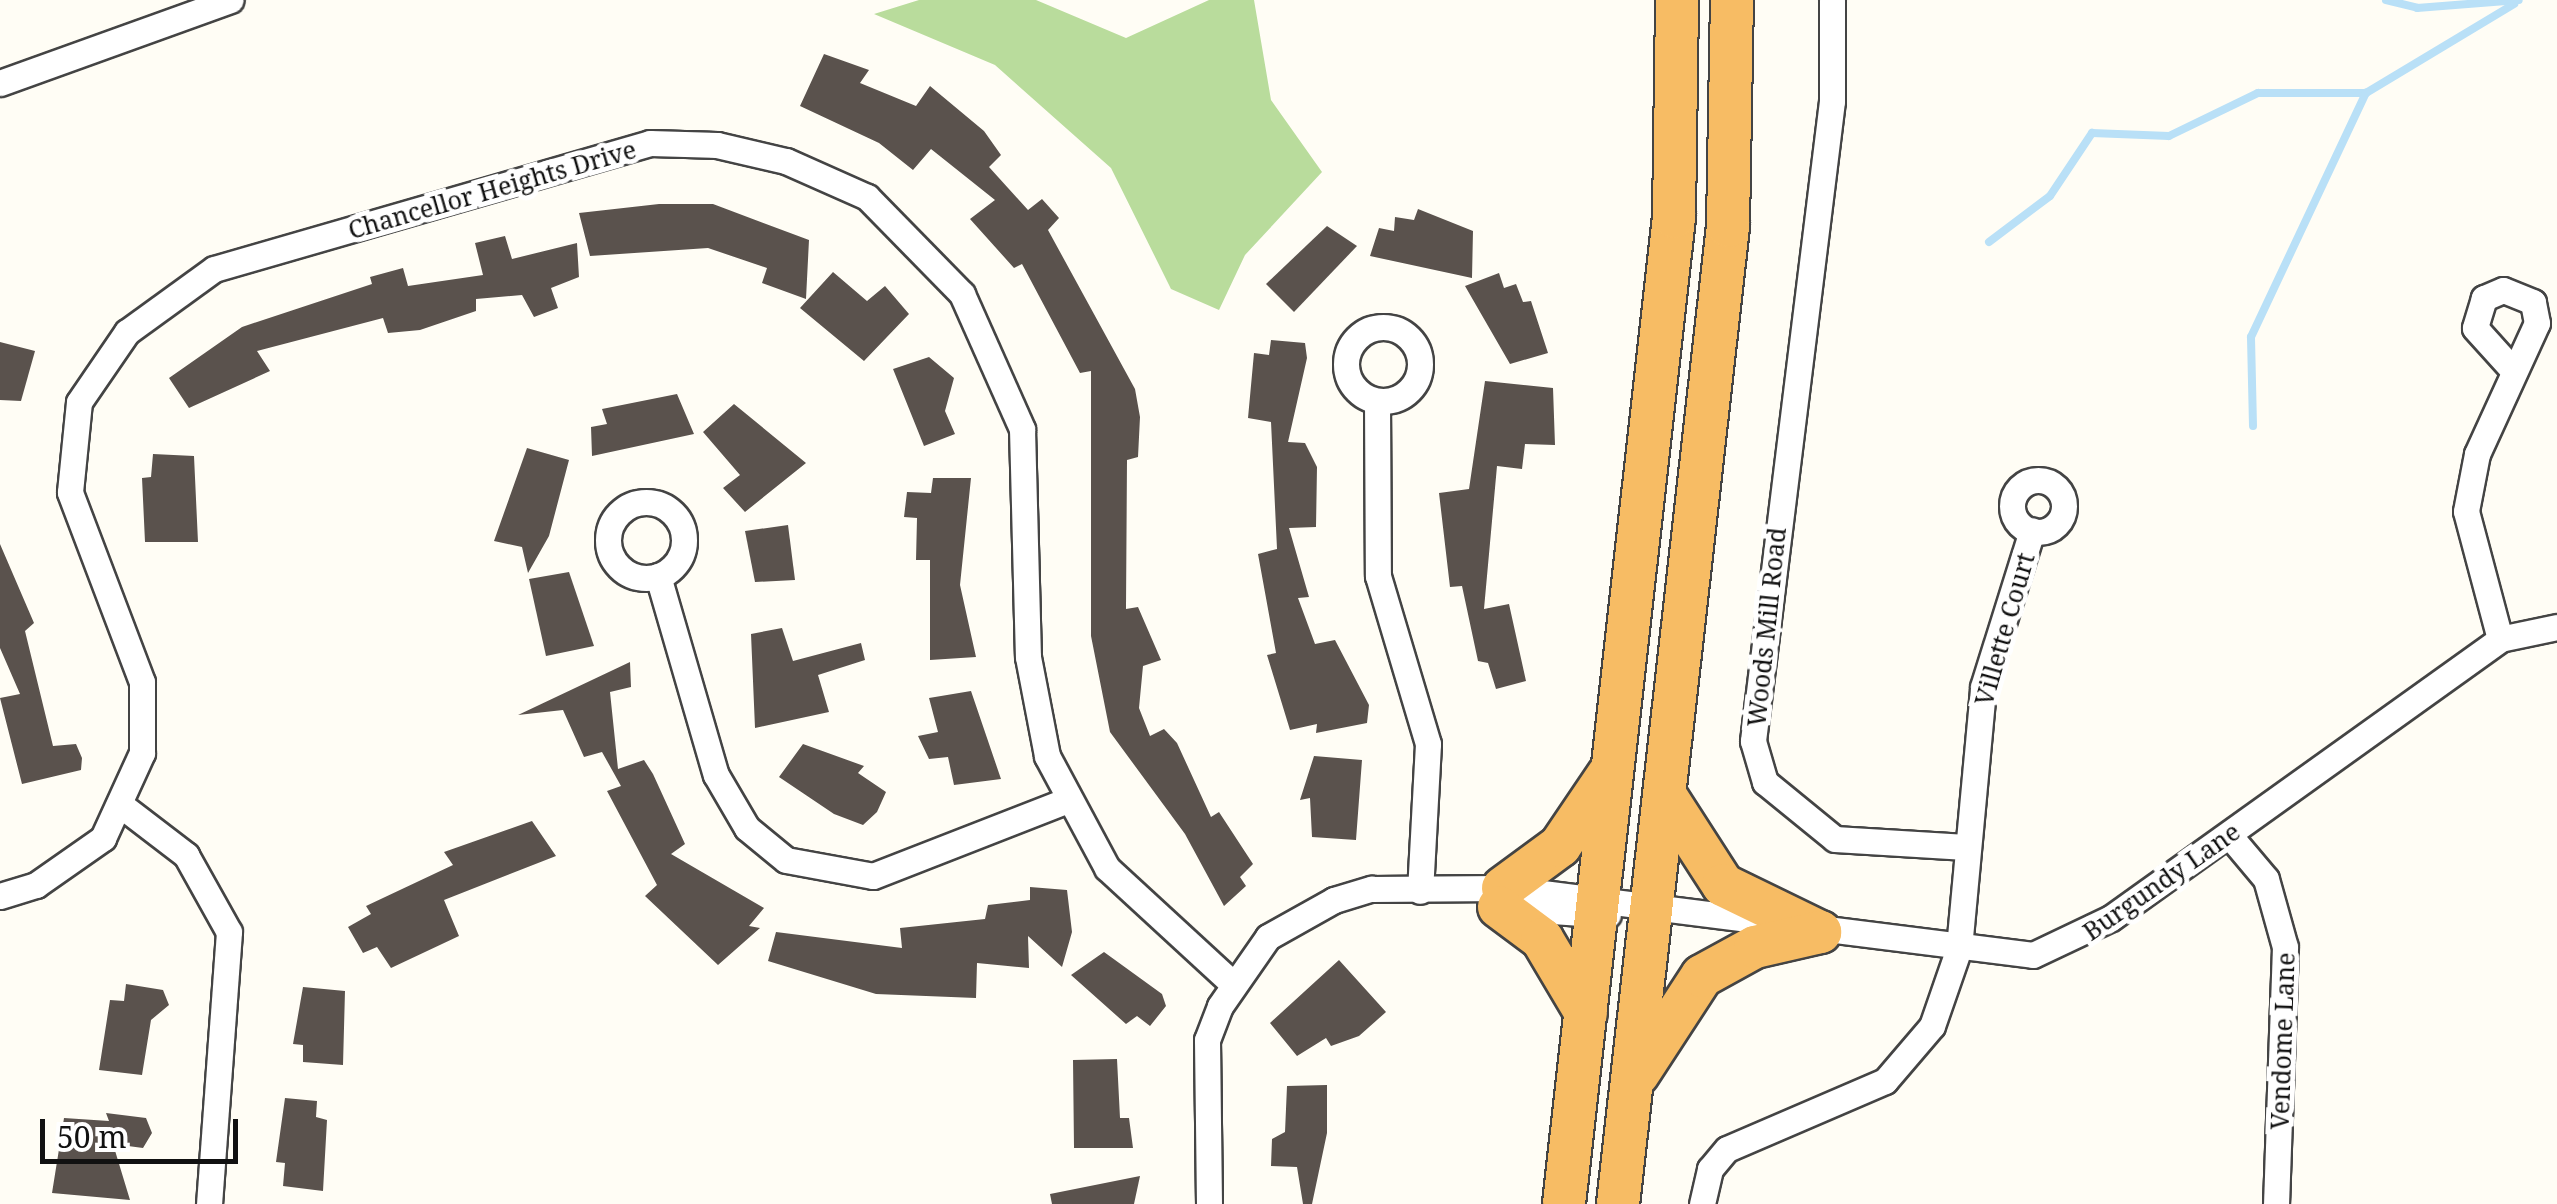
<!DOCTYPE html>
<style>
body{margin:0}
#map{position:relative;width:2557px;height:1204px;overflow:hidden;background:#fffdf5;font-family:"Noto Serif",serif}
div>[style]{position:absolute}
.forest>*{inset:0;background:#b9dc9c}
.stream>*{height:8px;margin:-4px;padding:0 4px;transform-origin:4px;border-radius:4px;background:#b9e0f7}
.building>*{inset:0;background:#5a524d}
.roads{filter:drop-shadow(2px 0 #444) drop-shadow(-2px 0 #444) drop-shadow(0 2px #444) drop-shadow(0 -2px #444)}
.minor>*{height:25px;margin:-12.5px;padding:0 12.5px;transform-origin:12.5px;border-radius:12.5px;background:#fff}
.minor>.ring{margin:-12.5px;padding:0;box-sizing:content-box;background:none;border:25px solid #fff;border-radius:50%}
.trunk>*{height:42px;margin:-21px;padding:0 21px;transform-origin:21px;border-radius:21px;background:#f7bc64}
span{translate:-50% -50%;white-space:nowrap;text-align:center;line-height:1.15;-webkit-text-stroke:10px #fff;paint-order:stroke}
.street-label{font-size:25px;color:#111}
.scale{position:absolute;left:40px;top:1119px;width:198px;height:45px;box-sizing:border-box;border:5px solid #111;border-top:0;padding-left:12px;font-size:30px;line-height:35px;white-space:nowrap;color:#111;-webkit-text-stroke:8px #fff;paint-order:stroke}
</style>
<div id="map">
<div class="forest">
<div style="clip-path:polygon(919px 0,1036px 0,1126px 38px,1209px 0,1254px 0,1271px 100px,1322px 172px,1245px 255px,1219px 310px,1171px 289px,1111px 168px,995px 65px,874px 14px)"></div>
</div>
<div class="stream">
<div style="left:2386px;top:0;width:32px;rotate:14deg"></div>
<div style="left:2417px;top:8px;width:102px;rotate:-4.5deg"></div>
<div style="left:1989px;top:242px;width:76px;rotate:-37deg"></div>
<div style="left:2050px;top:196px;width:76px;rotate:-56.3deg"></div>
<div style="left:2092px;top:133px;width:77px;rotate:2.2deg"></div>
<div style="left:2169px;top:136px;width:99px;rotate:-25.8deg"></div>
<div style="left:2258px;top:93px;width:108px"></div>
<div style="left:2253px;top:426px;width:89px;rotate:-91.3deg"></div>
<div style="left:2251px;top:337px;width:270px;rotate:-64.8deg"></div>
<div style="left:2366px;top:93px;width:173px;rotate:-31deg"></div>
</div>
<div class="building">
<div style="clip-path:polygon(824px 54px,869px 70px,860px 83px,916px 106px,930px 86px,984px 131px,1001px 155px,989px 167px,1028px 210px,1042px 199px,1059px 218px,1048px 230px,1135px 389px,1140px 417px,1138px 457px,1127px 460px,1126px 609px,1138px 607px,1161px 660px,1143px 666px,1139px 708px,1150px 736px,1164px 729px,1177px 743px,1211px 817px,1219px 812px,1253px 864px,1240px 877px,1246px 886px,1224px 906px,1185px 834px,1110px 732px,1091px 636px,1091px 371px,1080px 373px,1022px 264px,1014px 268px,970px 219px,995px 200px,931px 149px,913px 170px,879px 143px,800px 106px)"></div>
<div style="clip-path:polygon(659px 204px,713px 204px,809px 240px,806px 299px,762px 283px,767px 268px,708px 248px,590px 256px,579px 213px)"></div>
<div style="clip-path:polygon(1418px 209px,1473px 231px,1472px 278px,1370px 256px,1379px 228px,1394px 231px,1395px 217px,1414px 220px)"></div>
<div style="clip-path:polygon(1327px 226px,1357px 246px,1294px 312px,1266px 284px)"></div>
<div style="clip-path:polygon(505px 236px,512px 259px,577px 243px,579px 277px,551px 288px,558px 308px,534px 317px,522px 295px,476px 299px,476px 311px,420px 330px,388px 333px,383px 318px,257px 351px,270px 371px,189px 408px,169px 378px,242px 327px,372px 284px,370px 277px,403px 268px,408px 286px,483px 275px,475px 243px)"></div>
<div style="clip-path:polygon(833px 272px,867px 301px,885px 286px,909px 314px,864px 361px,800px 308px)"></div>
<div style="clip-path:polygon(1499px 273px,1504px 288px,1516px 284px,1523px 302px,1531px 301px,1548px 353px,1510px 364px,1465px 286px)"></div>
<div style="clip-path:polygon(1271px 340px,1305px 343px,1307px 358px,1288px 442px,1305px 443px,1317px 467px,1316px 527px,1289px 528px,1309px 597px,1298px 598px,1315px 644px,1335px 640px,1369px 705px,1367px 723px,1316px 733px,1317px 724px,1290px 730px,1267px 655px,1276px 653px,1258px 554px,1277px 549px,1271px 422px,1248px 418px,1254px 353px,1269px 355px)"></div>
<div style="clip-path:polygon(0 342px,35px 351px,21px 401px,0 400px)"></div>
<div style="clip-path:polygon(929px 357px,954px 378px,945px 411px,955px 434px,924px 446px,893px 369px)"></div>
<div style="clip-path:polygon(1485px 381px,1553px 388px,1555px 445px,1525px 444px,1522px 469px,1497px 466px,1484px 609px,1509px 604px,1526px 681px,1496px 689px,1488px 663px,1478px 661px,1462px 586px,1450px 587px,1439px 493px,1469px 489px)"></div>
<div style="clip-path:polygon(677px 394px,694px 434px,592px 456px,591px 427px,607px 424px,602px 409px)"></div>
<div style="clip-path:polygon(734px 404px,806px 463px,745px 512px,723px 488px,740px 475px,703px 432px)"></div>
<div style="clip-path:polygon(527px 448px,569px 460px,549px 536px,528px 573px,522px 547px,494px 541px)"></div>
<div style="clip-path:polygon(153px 454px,194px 456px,198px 542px,145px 542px,142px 478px,151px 477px)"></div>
<div style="clip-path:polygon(933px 478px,971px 478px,960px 585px,976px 657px,930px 660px,930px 560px,916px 560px,917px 518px,904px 517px,907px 492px,931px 493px)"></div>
<div style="clip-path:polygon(788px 525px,795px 580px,755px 582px,745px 531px)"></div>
<div style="clip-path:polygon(0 544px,34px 623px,25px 631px,53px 746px,76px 744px,82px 758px,81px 770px,22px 784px,0 698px,20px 694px,0 648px)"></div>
<div style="clip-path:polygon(569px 572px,594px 646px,546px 656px,529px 579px)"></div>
<div style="clip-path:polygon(782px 628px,793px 661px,861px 643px,865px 660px,818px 675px,829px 712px,755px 728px,751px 634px)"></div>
<div style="clip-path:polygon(630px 662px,631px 687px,610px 692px,618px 769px,644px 760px,653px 774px,685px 844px,671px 854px,764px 908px,749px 926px,760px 928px,718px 965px,645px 896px,657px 885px,607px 791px,621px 786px,602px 752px,584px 757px,563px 710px,518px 715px)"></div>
<div style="clip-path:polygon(971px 691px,1001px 779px,954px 785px,948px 757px,929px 759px,918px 736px,938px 732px,929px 698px)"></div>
<div style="clip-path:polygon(803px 744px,864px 766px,858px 773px,886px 792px,877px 812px,863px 825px,834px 814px,779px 777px)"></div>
<div style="clip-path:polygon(1314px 756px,1362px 760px,1356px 840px,1312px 837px,1310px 798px,1300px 800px)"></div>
<div style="clip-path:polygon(532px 821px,556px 856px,444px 900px,459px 936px,391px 968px,377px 947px,363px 953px,348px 927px,371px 914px,366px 906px,453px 865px,444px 852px)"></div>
<div style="clip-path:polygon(1030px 887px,1067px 890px,1072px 932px,1062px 967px,1028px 936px,1029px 968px,977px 963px,976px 998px,876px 994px,768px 961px,776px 932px,902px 948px,900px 928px,985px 919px,988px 905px,1030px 900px)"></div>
<div style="clip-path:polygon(1104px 952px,1162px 994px,1166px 1006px,1150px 1026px,1137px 1016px,1126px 1024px,1071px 975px)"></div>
<div style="clip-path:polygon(1339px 960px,1386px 1012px,1359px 1036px,1331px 1046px,1326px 1038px,1297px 1056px,1270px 1023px)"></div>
<div style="clip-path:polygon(126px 984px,163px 990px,169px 1005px,151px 1020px,142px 1075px,99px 1070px,110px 1000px,124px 1001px)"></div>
<div style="clip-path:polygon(303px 987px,345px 991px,343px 1065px,303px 1062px,303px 1045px,293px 1044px)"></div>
<div style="clip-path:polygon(1117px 1059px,1120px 1118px,1129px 1118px,1133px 1148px,1074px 1148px,1073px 1060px)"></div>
<div style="clip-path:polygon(1327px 1085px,1327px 1133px,1312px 1204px,1303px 1204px,1297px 1167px,1271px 1166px,1272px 1139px,1285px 1132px,1287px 1086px)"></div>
<div style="clip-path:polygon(285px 1098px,317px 1101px,316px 1117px,327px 1120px,323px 1191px,283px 1186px,285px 1163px,276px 1162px)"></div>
<div style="clip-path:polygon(106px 1113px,146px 1118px,152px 1133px,143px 1148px,113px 1144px,130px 1200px,52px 1193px,64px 1118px,109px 1121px)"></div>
<div style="clip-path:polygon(1140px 1176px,1134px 1204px,1052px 1204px,1050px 1194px)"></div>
</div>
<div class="roads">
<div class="minor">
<div style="left:1832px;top:0;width:101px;rotate:90deg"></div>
<div style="left:1832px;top:101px;width:645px;rotate:97.04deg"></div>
<div style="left:1753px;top:741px;width:43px;rotate:73.7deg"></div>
<div style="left:1765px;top:782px;width:90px;rotate:39.2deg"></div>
<div style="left:1835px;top:839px;width:131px;rotate:3.5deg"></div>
<div style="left:0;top:83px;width:245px;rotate:-19.8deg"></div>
<div class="ring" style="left:1346px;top:327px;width:49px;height:49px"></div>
<div style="left:1377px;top:401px;width:175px;rotate:89.7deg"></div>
<div style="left:1378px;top:576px;width:175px;rotate:73.4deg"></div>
<div style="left:1428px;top:744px;width:147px;rotate:93.1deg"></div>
<div class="ring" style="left:2012px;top:480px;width:27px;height:27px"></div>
<div class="ring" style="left:608px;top:502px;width:51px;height:51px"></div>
<div style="left:658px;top:576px;width:207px;rotate:73.8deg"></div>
<div style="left:716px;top:775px;width:61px;rotate:59.7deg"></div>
<div style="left:747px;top:828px;width:50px;rotate:39.4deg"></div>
<div style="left:786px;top:860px;width:88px;rotate:10.4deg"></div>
<div style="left:873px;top:876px;width:206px;rotate:-21.3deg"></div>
<div style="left:2500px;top:639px;width:132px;rotate:-104.9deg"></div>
<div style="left:2466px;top:511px;width:58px;rotate:-79.1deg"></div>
<div style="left:2477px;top:454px;width:144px;rotate:-65.4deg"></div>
<div style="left:2537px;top:323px;width:21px;rotate:-101deg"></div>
<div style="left:2533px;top:302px;width:32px;rotate:-158deg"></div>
<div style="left:2503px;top:290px;width:21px;rotate:157deg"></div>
<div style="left:2484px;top:298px;width:31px;rotate:107deg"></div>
<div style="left:2475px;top:328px;width:55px;rotate:47.9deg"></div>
<div style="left:122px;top:806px;width:81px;rotate:37.4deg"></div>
<div style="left:186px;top:855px;width:88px;rotate:60.8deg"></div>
<div style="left:229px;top:932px;width:273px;rotate:94.2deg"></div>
<div style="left:2229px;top:835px;width:57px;rotate:49.9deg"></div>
<div style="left:2266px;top:879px;width:71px;rotate:74.4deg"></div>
<div style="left:2285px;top:947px;width:257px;rotate:92deg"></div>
<div style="left:0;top:896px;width:38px;rotate:-17deg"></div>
<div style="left:36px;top:885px;width:82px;rotate:-35deg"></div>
<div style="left:103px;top:838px;width:94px;rotate:-65.4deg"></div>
<div style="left:142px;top:753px;width:71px;rotate:-90deg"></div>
<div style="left:142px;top:682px;width:203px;rotate:-110.8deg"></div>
<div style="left:70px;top:492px;width:90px;rotate:-84.3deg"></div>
<div style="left:79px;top:402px;width:85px;rotate:-55.6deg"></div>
<div style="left:127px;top:332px;width:107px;rotate:-35.9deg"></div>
<div style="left:214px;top:269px;width:454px;rotate:-16.1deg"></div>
<div style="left:650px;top:143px;width:67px;rotate:1.7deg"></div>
<div style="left:717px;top:145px;width:71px;rotate:13.1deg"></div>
<div style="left:786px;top:161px;width:89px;rotate:24deg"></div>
<div style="left:867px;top:197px;width:136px;rotate:45.6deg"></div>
<div style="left:962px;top:294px;width:148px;rotate:66deg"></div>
<div style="left:1022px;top:429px;width:228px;rotate:88.5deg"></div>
<div style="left:1028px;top:657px;width:101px;rotate:79.1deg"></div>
<div style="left:1047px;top:756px;width:127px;rotate:61.8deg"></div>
<div style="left:1107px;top:868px;width:168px;rotate:42.6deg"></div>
<div style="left:1508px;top:908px;width:100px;rotate:4deg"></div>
<div style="left:1209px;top:1204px;width:164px;rotate:-90.7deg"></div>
<div style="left:1207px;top:1040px;width:36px;rotate:-69deg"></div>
<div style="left:1220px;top:1006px;width:84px;rotate:-55.2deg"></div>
<div style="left:1268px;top:937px;width:76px;rotate:-29.3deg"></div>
<div style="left:1334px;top:900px;width:39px;rotate:-17deg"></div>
<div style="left:1371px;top:889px;width:132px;rotate:-0.4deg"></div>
<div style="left:1503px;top:888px;width:534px;rotate:7.2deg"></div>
<div style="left:2033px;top:955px;width:86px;rotate:-25.4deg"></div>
<div style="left:2111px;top:918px;width:479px;rotate:-35.6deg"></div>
<div style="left:2500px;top:639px;width:58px;rotate:-11.9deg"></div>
<div style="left:1702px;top:1204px;width:36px;rotate:-77deg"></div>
<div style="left:1710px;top:1169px;width:26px;rotate:-50deg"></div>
<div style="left:1727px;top:1149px;width:172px;rotate:-23.3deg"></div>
<div style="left:1885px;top:1081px;width:72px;rotate:-49.5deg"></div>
<div style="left:1932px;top:1026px;width:83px;rotate:-70.9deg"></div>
<div style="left:1959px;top:948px;width:262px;rotate:-84.7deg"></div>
<div style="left:1983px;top:687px;width:164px;rotate:-72.6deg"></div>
</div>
<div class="trunk">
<div style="left:1665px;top:795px;width:107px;rotate:57.2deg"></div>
<div style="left:1723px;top:885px;width:108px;rotate:25.9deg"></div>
<div style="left:1503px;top:888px;width:71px;rotate:-36.4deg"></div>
<div style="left:1560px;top:846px;width:86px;rotate:-55.9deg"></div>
<div style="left:1499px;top:907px;width:54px;rotate:36.7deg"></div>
<div style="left:1542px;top:939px;width:86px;rotate:59.3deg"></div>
<div style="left:1638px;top:1074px;width:117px;rotate:-56.9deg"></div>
<div style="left:1702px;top:976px;width:60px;rotate:-28.7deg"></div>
<div style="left:1755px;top:947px;width:67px;rotate:-13deg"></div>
<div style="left:1564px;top:1204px;width:993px;rotate:-83.64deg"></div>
<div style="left:1674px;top:217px;width:217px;rotate:-89.2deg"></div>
<div style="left:1618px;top:1204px;width:984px;rotate:-83.58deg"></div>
<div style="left:1728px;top:226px;width:226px;rotate:-89deg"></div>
</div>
</div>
<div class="street-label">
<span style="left:492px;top:189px;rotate:-16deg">Chancellor Heights Drive</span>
<span style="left:1766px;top:627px;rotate:-84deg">Woods Mill Road</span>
<span style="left:2004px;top:629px;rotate:-74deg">Villette Court</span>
<span style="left:2161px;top:881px;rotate:-35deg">Burgundy Lane</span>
<span style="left:2282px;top:1041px;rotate:-88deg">Vendome Lane</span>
</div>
<div class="scale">50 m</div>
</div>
